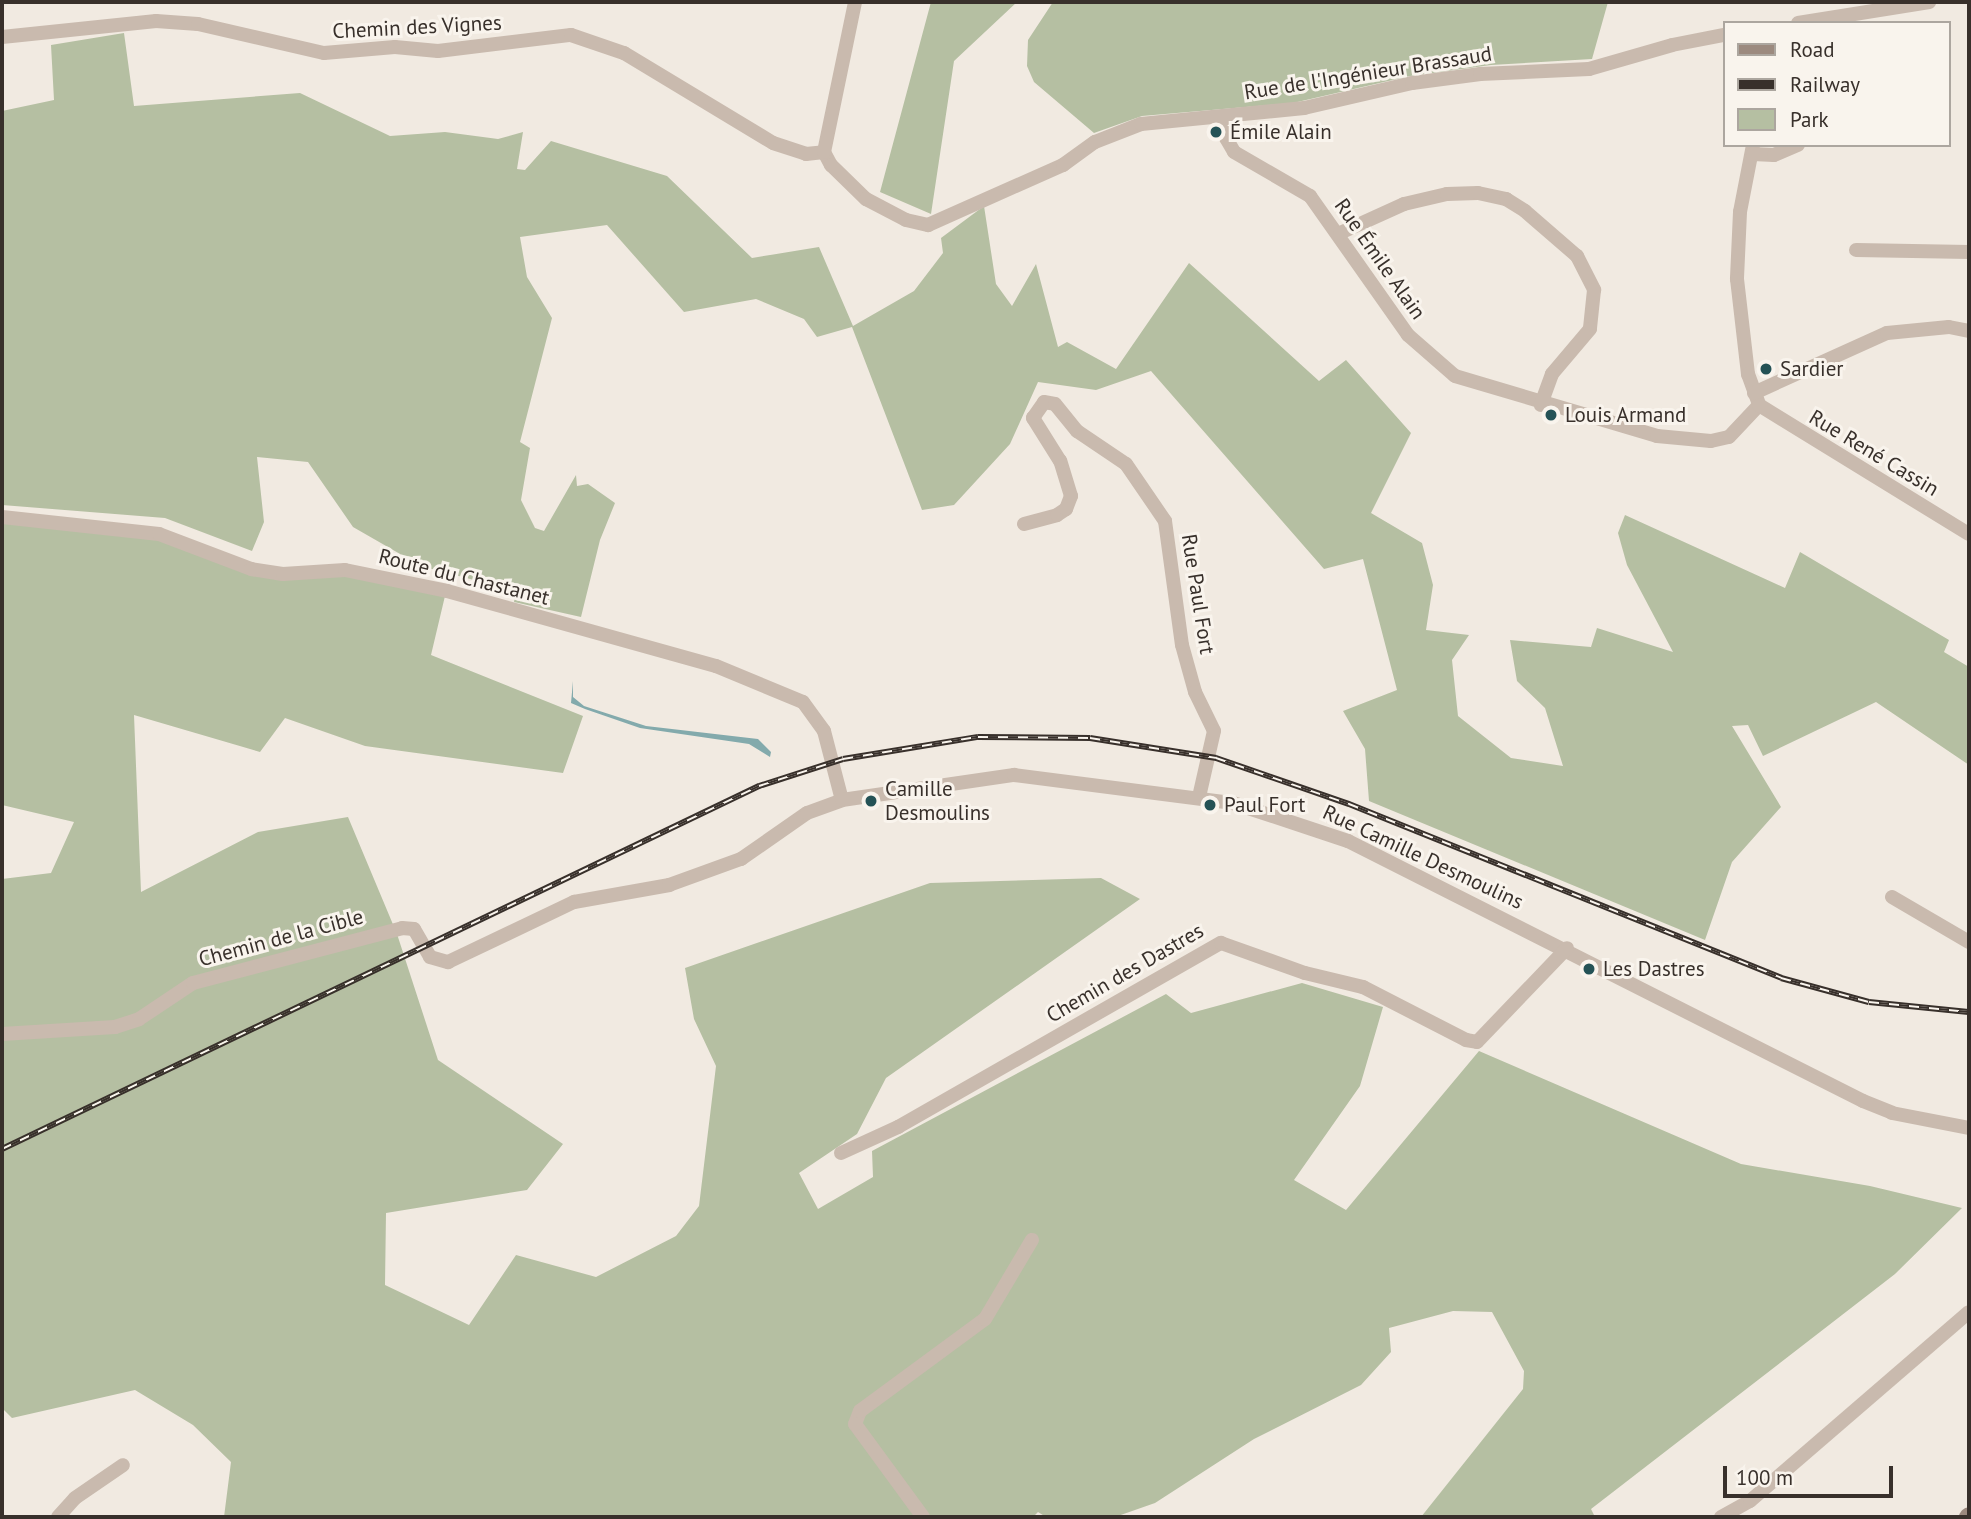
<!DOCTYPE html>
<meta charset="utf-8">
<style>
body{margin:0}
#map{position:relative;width:1971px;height:1519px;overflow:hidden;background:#f1eae1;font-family:"PT Sans",sans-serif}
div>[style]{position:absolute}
.green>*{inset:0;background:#b5bfa2}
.water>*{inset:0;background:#83aaac}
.street>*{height:14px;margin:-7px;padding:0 7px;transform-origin:7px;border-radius:7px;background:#c9baae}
.secondary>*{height:18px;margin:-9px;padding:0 9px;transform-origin:9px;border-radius:9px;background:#9c8a7f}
.rail>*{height:6px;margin-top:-3px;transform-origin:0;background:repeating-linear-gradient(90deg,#f9f4ed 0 10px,#38302b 0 20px);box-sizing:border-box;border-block:2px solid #38302b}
.dots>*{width:19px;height:19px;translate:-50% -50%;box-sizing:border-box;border:4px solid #f9f4ed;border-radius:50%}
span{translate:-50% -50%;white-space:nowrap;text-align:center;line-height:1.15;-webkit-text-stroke:6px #f9f4ed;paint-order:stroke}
.street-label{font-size:21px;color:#38302b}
.poi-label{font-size:21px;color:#38302b}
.left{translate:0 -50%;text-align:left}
.frame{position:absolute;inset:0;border:4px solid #38302b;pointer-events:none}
.legend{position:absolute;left:1723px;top:21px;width:228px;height:126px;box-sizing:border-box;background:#f9f4ed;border:2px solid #aca69f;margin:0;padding:9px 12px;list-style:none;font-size:21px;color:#38302b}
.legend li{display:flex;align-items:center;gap:14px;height:35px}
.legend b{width:35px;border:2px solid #aca69f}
.scale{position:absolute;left:1723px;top:1466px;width:170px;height:32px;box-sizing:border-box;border:4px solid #38302b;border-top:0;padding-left:9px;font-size:21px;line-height:24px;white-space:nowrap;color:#38302b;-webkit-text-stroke:5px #f9f4ed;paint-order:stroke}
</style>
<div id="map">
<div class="green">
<div style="clip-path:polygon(931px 2px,1017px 2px,954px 61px,931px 214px,880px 192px)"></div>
<div style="clip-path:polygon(1053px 2px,1608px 2px,1592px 59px,1491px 65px,1410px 76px,1293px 103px,1142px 116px,1094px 133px,1034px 82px,1027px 66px,1028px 40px)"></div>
<div style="clip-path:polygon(124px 33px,134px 106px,300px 93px,390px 136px,445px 132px,498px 139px,523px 132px,517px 169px,525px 170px,551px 141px,667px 176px,752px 258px,819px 247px,853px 326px,914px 291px,943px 253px,941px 238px,984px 206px,996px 284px,1012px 306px,1036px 264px,1058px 347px,1067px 342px,1116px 369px,1189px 263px,1319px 381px,1346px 360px,1411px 433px,1371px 513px,1422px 543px,1433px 585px,1426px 630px,1469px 635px,1452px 660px,1458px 716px,1511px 758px,1563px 766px,1545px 708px,1517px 681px,1510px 640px,1591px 647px,1597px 628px,1673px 652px,1627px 565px,1618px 533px,1625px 515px,1785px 588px,1800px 552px,1949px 640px,1944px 652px,1969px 667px,1969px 765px,1876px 702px,1763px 756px,1748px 725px,1732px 726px,1781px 807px,1732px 862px,1705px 940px,1369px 801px,1365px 749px,1343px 711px,1397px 690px,1363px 559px,1324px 569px,1151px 371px,1096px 390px,1038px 382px,1010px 444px,954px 505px,922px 510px,852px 327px,817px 337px,804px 319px,756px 299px,684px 312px,607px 225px,520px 237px,527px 277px,552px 318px,520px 442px,530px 448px,521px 500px,535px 528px,544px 531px,576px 475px,577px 486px,588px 484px,615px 503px,600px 540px,581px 617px,514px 602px,516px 591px,421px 566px,353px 527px,308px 462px,257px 457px,264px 522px,252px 551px,165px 518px,2px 505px,2px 111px,54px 100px,51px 45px)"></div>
<div style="clip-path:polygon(2px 521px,142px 534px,251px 572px,352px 576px,445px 596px,431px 655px,583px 716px,563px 773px,365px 746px,285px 718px,260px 752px,134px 715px,141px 892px,258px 832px,348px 817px,397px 934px,438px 1060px,563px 1144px,527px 1190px,386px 1213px,385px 1285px,469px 1325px,516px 1255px,596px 1277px,676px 1236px,699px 1206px,716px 1066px,694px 1019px,685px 968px,930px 883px,1101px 878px,1140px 899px,886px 1078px,857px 1134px,799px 1173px,818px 1209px,873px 1177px,872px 1151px,1166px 994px,1191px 1013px,1302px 983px,1383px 1007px,1360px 1086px,1294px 1180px,1346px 1210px,1479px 1051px,1741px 1164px,1870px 1186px,1962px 1208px,1895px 1274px,1591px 1509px,1595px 1517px,1421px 1517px,1523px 1389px,1524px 1371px,1492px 1312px,1453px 1311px,1389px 1328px,1391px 1352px,1361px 1385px,1254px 1439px,1155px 1503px,1115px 1517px,1046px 1517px,1038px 1512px,1033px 1517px,224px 1517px,231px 1462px,193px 1425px,135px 1390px,12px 1418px,2px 1408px,2px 879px,51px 873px,74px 822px,2px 805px)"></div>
</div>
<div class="water">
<div style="clip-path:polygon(573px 681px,573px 697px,584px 706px,646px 726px,758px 739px,771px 752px,770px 757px,749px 744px,640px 728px,585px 709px,571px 703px)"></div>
</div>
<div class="street">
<div style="left:1798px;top:23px;width:133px;rotate:-9.1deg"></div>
<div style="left:2px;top:37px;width:155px;rotate:-5.9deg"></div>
<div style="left:156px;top:21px;width:42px;rotate:4.1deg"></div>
<div style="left:198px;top:24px;width:129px;rotate:13deg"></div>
<div style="left:324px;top:53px;width:71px;rotate:-4.8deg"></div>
<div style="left:395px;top:47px;width:43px;rotate:5.3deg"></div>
<div style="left:438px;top:51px;width:134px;rotate:-6.9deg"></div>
<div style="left:571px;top:35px;width:56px;rotate:18.8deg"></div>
<div style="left:624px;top:53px;width:174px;rotate:31.1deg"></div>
<div style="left:773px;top:143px;width:35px;rotate:18deg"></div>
<div style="left:806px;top:154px;width:18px;rotate:-6deg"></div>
<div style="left:1224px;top:116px;width:22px;rotate:85deg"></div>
<div style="left:1226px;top:138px;width:16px;rotate:60deg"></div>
<div style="left:1234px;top:152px;width:88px;rotate:30.1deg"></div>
<div style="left:1310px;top:196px;width:170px;rotate:54.8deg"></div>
<div style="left:1408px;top:335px;width:62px;rotate:41.1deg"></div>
<div style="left:1455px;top:376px;width:211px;rotate:16.5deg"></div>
<div style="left:1657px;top:436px;width:54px;rotate:5.3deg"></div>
<div style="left:1711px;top:441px;width:18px;rotate:-13deg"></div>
<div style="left:1729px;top:437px;width:44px;rotate:-46.8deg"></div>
<div style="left:1753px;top:145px;width:68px;rotate:101deg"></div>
<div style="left:1740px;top:212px;width:67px;rotate:92.6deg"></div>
<div style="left:1737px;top:279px;width:96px;rotate:83.4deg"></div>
<div style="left:1748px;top:374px;width:33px;rotate:70deg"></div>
<div style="left:1759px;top:405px;width:246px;rotate:31.6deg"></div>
<div style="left:824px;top:152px;width:15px;rotate:62deg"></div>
<div style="left:831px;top:165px;width:49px;rotate:44.2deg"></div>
<div style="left:866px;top:199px;width:45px;rotate:27.7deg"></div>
<div style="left:906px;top:220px;width:23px;rotate:13deg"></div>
<div style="left:928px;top:225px;width:148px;rotate:-24deg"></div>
<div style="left:1063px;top:165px;width:39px;rotate:-36deg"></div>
<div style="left:1095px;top:142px;width:49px;rotate:-21.4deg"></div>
<div style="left:1141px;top:124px;width:164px;rotate:-5.6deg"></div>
<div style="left:1304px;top:108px;width:111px;rotate:-13deg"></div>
<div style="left:1412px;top:83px;width:69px;rotate:-7.5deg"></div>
<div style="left:1480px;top:74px;width:109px;rotate:-2.6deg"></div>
<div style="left:1589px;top:69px;width:86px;rotate:-16.1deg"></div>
<div style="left:1672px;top:45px;width:53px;rotate:-10.9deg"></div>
<div style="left:824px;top:152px;width:153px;rotate:-78.3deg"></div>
<div style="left:1753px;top:154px;width:21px;rotate:3deg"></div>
<div style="left:1774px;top:155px;width:26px;rotate:-23deg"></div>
<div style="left:1340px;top:233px;width:70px;rotate:-24.4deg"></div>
<div style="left:1404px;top:204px;width:44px;rotate:-13.1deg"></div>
<div style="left:1447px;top:194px;width:31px;rotate:-2deg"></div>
<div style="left:1478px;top:193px;width:29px;rotate:12deg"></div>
<div style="left:1506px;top:199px;width:22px;rotate:32deg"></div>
<div style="left:1525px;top:211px;width:69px;rotate:40.9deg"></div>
<div style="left:1577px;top:256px;width:38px;rotate:63deg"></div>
<div style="left:1594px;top:290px;width:39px;rotate:96deg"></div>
<div style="left:1590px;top:329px;width:59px;rotate:130.2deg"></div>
<div style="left:1552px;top:374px;width:33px;rotate:110deg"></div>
<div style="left:1856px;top:250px;width:113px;rotate:1deg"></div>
<div style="left:1754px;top:393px;width:146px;rotate:-24.3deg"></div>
<div style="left:1887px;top:333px;width:62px;rotate:-5.5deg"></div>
<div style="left:1949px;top:327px;width:20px;rotate:11deg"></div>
<div style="left:2px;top:517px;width:158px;rotate:6.2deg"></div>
<div style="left:159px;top:534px;width:98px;rotate:20.8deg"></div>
<div style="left:251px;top:569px;width:32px;rotate:9deg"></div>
<div style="left:283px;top:574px;width:62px;rotate:-3.7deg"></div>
<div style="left:345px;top:570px;width:104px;rotate:11.6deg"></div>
<div style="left:447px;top:591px;width:279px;rotate:15.6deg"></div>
<div style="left:716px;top:666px;width:94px;rotate:22.5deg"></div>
<div style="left:803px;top:702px;width:36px;rotate:54deg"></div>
<div style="left:824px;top:731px;width:71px;rotate:75.4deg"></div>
<div style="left:1024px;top:524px;width:34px;rotate:-15deg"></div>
<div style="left:1057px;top:515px;width:11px;rotate:-34deg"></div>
<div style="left:1066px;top:509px;width:14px;rotate:-69deg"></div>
<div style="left:1071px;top:496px;width:37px;rotate:-107deg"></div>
<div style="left:1060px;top:461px;width:51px;rotate:-122.1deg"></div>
<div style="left:1033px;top:418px;width:19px;rotate:-55deg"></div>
<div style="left:1044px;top:402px;width:11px;rotate:10deg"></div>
<div style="left:1055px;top:404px;width:35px;rotate:51deg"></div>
<div style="left:1077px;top:431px;width:59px;rotate:34deg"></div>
<div style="left:1126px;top:464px;width:69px;rotate:55.6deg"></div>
<div style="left:1165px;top:521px;width:125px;rotate:82.2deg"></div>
<div style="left:1182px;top:645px;width:49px;rotate:74.5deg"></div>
<div style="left:1195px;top:692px;width:43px;rotate:64deg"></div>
<div style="left:1214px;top:731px;width:68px;rotate:102.8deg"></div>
<div style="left:1892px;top:897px;width:89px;rotate:30.3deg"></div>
<div style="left:2px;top:1034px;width:113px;rotate:-3.5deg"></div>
<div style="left:115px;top:1027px;width:25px;rotate:-18deg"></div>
<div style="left:139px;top:1019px;width:65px;rotate:-33.7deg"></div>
<div style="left:193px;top:983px;width:216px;rotate:-14.7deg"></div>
<div style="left:402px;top:928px;width:12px;rotate:5deg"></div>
<div style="left:414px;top:929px;width:32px;rotate:60deg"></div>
<div style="left:430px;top:957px;width:19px;rotate:16deg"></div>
<div style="left:448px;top:962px;width:140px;rotate:-25.5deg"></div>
<div style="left:574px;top:902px;width:97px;rotate:-10.1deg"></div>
<div style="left:669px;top:885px;width:77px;rotate:-19.9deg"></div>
<div style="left:741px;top:859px;width:80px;rotate:-34.9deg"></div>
<div style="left:807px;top:813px;width:37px;rotate:-20deg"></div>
<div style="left:842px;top:800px;width:174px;rotate:-8.3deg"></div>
<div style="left:1014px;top:775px;width:221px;rotate:7.3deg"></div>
<div style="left:1233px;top:803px;width:121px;rotate:18.3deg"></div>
<div style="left:1348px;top:841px;width:577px;rotate:26.79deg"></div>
<div style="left:1863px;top:1101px;width:31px;rotate:22deg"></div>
<div style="left:1892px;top:1113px;width:78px;rotate:11deg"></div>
<div style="left:841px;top:1153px;width:63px;rotate:-24.5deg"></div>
<div style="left:898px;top:1127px;width:372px;rotate:-29.7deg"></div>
<div style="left:1221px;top:943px;width:89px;rotate:19.7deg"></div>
<div style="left:1305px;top:973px;width:60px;rotate:13.6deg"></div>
<div style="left:1363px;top:987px;width:116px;rotate:27.2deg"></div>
<div style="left:1466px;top:1040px;width:11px;rotate:10deg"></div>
<div style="left:1477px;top:1042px;width:130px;rotate:-46.2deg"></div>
<div style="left:58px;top:1517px;width:25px;rotate:-48deg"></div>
<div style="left:75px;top:1498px;width:58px;rotate:-34.5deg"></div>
<div style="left:923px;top:1517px;width:115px;rotate:-126.2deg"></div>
<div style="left:855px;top:1424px;width:14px;rotate:-69deg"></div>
<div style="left:860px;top:1411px;width:155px;rotate:-36.4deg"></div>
<div style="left:985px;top:1319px;width:92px;rotate:-59.3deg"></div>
<div style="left:1721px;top:1517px;width:33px;rotate:-29deg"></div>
<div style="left:1750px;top:1501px;width:289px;rotate:-40.8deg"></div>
</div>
<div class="secondary">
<div style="left:1968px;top:1517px;width:1px;rotate:-45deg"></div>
</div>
<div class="rail">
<div style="left:2px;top:1149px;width:840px;rotate:-25.62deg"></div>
<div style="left:759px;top:786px;width:88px;rotate:-17.8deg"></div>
<div style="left:843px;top:759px;width:137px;rotate:-9.3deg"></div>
<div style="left:978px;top:737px;width:112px;rotate:0.5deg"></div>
<div style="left:1090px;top:738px;width:128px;rotate:9deg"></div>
<div style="left:1216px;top:758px;width:141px;rotate:19.1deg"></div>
<div style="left:1349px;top:804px;width:466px;rotate:21.9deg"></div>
<div style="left:1781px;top:978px;width:91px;rotate:15.3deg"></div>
<div style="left:1869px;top:1002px;width:100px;rotate:5.7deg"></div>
</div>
<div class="dots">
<div style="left:1216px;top:132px;background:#245256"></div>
<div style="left:1766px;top:369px;background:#245256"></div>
<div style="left:1551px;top:415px;background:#245256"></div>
<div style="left:871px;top:801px;background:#245256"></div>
<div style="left:1210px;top:805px;background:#245256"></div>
<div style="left:1589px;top:969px;background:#245256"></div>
</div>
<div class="street-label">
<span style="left:417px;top:27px;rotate:-3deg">Chemin des Vignes</span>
<span style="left:1368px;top:73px;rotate:-9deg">Rue de l'Ingénieur Brassaud</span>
<span style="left:1380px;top:259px;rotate:55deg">Rue Émile Alain</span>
<span style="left:1874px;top:453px;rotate:31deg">Rue René Cassin</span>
<span style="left:464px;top:577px;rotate:14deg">Route du Chastanet</span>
<span style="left:1198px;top:594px;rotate:81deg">Rue Paul Fort</span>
<span style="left:1423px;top:857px;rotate:25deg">Rue Camille Desmoulins</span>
<span style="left:281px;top:938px;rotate:-15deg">Chemin de la Cible</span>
<span style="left:1125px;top:973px;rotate:-30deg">Chemin des Dastres</span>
</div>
<div class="poi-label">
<span class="left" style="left:1230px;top:132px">Émile Alain</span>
<span class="left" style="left:1780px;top:369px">Sardier</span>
<span class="left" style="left:1565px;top:415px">Louis Armand</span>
<span class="left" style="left:885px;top:801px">Camille<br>Desmoulins</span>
<span class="left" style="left:1224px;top:805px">Paul Fort</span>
<span class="left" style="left:1603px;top:969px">Les Dastres</span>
</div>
<div class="frame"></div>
<ul class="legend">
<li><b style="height:9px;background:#9c8a7f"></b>Road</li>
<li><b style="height:9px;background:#38302b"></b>Railway</li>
<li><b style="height:19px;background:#b5bfa2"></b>Park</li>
</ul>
<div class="scale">100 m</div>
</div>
